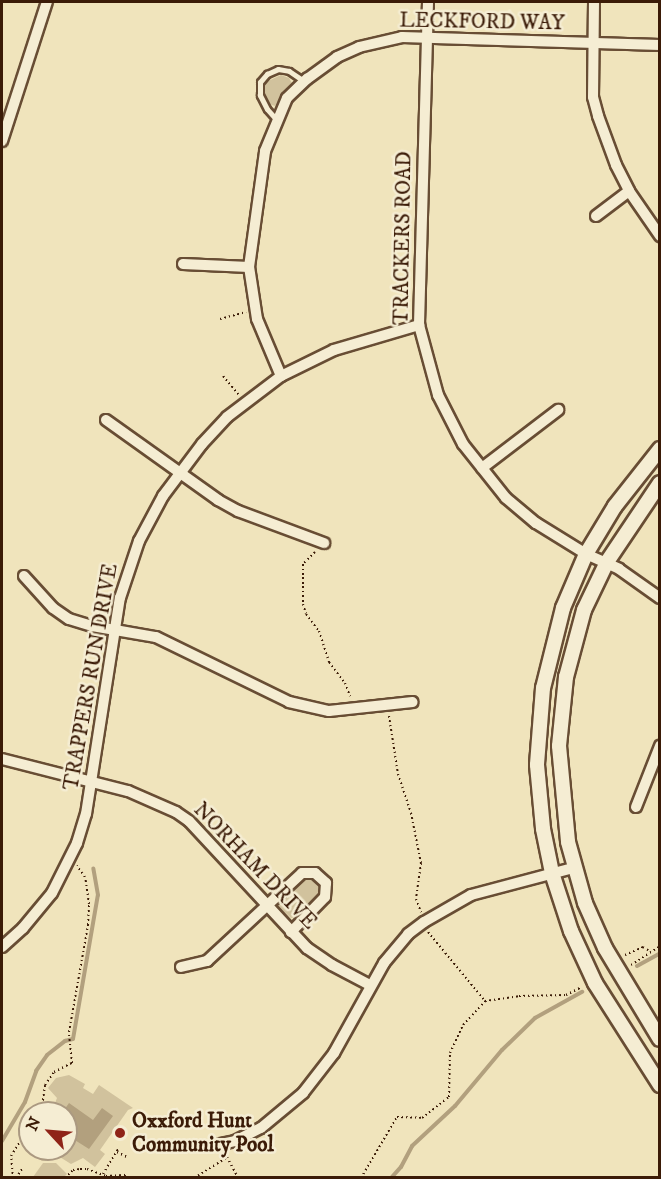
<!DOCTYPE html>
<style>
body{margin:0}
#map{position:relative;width:661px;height:1179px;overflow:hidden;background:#f0e4bc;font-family:"IM FELL DW Pica",serif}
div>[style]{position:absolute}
.green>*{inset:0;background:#d1c29d}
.water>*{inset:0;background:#b2a07e}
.stream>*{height:4px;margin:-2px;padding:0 2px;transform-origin:2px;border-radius:2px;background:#b2a07e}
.path>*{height:2px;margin-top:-1px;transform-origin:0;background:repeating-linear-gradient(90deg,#3b1b07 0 1.5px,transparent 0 4.5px)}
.roads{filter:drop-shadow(2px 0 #684d34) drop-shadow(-2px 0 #684d34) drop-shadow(0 2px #684d34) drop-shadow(0 -2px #684d34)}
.lane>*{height:5px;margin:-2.5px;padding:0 2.5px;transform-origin:2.5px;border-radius:2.5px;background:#f5edd3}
.street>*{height:10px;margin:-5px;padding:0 5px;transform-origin:5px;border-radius:5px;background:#f5edd3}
.secondary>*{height:14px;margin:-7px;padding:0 7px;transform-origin:7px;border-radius:7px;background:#f5edd3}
.dots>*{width:16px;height:16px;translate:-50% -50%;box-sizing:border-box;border:3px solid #f5edd3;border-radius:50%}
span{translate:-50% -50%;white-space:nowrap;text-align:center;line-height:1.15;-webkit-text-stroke:5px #f5edd3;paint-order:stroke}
.street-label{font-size:21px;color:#3b1b07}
.poi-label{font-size:21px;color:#3b1b07;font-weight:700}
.left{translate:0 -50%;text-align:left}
.frame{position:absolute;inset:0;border:3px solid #3b1b07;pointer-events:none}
.north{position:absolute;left:18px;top:1101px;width:60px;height:60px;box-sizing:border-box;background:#f5edd3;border:2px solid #ab9981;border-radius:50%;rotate:296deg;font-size:16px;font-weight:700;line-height:24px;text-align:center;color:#3b1b07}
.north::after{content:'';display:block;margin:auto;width:21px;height:27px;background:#8f2418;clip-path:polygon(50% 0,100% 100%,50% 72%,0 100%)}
</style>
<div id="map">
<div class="green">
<div style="clip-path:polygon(281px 75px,289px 78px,292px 83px,275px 106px,269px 104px,264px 98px,263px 89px,266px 82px)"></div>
<div style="clip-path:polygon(312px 877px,321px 884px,319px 896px,296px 917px,291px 918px,279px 907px,279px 900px,304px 878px)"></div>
<div style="clip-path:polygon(69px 1075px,85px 1084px,83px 1088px,93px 1094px,99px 1085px,133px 1108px,128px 1110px,100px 1150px,105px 1154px,95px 1167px,83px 1158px,71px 1164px,55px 1154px,46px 1161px,42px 1161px,24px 1148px,30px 1141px,30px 1149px,66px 1149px,66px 1113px,51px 1113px,57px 1098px,48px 1088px,56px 1078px)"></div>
<div style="clip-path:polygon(43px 1163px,56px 1163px,67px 1174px,64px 1177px,33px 1177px)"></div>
</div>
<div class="water">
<div style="clip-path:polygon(69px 1103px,93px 1120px,102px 1108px,113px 1116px,89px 1149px,70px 1137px,66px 1142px,66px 1113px,62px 1113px)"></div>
</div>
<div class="stream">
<div style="left:637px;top:966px;width:26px;rotate:-29deg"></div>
<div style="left:2px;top:1141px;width:45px;rotate:-59.5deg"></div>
<div style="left:25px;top:1102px;width:33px;rotate:-70deg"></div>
<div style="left:36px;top:1071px;width:19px;rotate:-55deg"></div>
<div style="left:47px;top:1055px;width:23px;rotate:-38deg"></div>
<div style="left:65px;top:1041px;width:8px;rotate:-14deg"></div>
<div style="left:73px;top:1039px;width:146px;rotate:-80.2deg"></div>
<div style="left:98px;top:895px;width:27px;rotate:-100deg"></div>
<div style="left:391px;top:1178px;width:15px;rotate:-48deg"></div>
<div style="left:401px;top:1167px;width:24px;rotate:-62deg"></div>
<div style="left:412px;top:1146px;width:59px;rotate:-42.9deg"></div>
<div style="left:455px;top:1106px;width:73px;rotate:-50deg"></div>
<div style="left:502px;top:1050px;width:46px;rotate:-44.1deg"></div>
<div style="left:535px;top:1018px;width:54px;rotate:-29deg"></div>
</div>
<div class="path">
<div style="left:220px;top:319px;width:27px;rotate:-15deg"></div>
<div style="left:223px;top:376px;width:25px;rotate:50deg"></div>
<div style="left:315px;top:552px;width:17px;rotate:135deg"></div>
<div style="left:303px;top:564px;width:40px;rotate:90deg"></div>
<div style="left:303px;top:604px;width:10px;rotate:73deg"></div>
<div style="left:306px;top:614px;width:21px;rotate:53deg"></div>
<div style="left:319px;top:631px;width:33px;rotate:72deg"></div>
<div style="left:329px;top:662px;width:26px;rotate:53deg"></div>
<div style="left:345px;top:683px;width:14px;rotate:69deg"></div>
<div style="left:389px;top:716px;width:59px;rotate:81.2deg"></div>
<div style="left:398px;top:774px;width:41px;rotate:71.6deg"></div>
<div style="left:411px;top:813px;width:51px;rotate:78.7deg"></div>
<div style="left:421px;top:863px;width:36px;rotate:98deg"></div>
<div style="left:416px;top:899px;width:14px;rotate:69deg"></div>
<div style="left:428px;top:932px;width:89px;rotate:50.4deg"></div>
<div style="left:625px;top:955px;width:20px;rotate:-24deg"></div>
<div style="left:643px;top:947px;width:9px;rotate:32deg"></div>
<div style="left:631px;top:965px;width:35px;rotate:-33deg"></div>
<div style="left:38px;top:1113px;width:14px;rotate:-69deg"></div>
<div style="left:43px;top:1100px;width:15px;rotate:-82deg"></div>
<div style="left:45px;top:1085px;width:16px;rotate:-55deg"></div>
<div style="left:54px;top:1072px;width:20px;rotate:-27deg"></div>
<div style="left:72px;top:1063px;width:31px;rotate:-96deg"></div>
<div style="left:69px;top:1032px;width:109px;rotate:-79.9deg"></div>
<div style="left:88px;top:925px;width:21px;rotate:-87deg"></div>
<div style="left:89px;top:904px;width:27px;rotate:-98deg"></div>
<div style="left:85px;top:877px;width:14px;rotate:-126deg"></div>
<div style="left:117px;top:1152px;width:11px;rotate:27deg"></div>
<div style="left:103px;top:1174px;width:29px;rotate:-59deg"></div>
<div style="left:13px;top:1178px;width:22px;rotate:-95deg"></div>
<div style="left:11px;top:1156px;width:36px;rotate:-58deg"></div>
<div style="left:16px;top:1178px;width:11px;rotate:-56deg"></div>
<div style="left:65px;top:1178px;width:11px;rotate:-45deg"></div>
<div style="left:73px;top:1170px;width:7px;rotate:-8deg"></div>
<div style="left:80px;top:1169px;width:7px"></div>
<div style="left:87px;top:1169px;width:20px;rotate:20deg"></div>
<div style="left:106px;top:1176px;width:22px;rotate:-3deg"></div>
<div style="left:194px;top:1178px;width:39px;rotate:-32deg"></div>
<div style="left:227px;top:1157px;width:24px;rotate:62deg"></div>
<div style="left:361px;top:1178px;width:71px;rotate:-59.5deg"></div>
<div style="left:397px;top:1117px;width:25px;rotate:2deg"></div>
<div style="left:422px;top:1118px;width:34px;rotate:-38deg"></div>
<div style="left:449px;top:1097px;width:44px;rotate:-88.7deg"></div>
<div style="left:450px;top:1053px;width:31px;rotate:-65deg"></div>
<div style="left:463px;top:1025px;width:33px;rotate:-47deg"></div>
<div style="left:485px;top:1001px;width:34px;rotate:-8deg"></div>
<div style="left:519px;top:996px;width:47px;rotate:-1.2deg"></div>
<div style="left:566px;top:995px;width:16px;rotate:-27deg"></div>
</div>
<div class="roads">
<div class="lane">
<div style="left:276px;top:119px;width:13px;rotate:-132deg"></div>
<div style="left:267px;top:109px;width:16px;rotate:-117deg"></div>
<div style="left:260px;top:95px;width:13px;rotate:-90deg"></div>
<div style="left:260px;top:82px;width:11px;rotate:-49deg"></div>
<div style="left:267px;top:74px;width:12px;rotate:-24deg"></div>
<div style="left:278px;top:69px;width:11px;rotate:10deg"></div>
<div style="left:289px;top:71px;width:18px;rotate:34deg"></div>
</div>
<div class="street">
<div style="left:428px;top:2px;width:323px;rotate:91.6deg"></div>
<div style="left:419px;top:325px;width:73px;rotate:74.8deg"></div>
<div style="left:438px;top:395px;width:55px;rotate:63deg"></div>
<div style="left:463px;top:444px;width:69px;rotate:51.5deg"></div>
<div style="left:506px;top:498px;width:39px;rotate:40deg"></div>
<div style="left:536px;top:523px;width:59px;rotate:31.8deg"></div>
<div style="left:586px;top:554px;width:36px;rotate:24deg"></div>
<div style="left:619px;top:569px;width:50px;rotate:35.3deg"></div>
<div style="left:594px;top:2px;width:95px;rotate:90.6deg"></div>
<div style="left:593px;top:97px;width:20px;rotate:75deg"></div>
<div style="left:598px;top:116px;width:52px;rotate:69.8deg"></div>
<div style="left:616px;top:165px;width:29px;rotate:63deg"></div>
<div style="left:629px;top:191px;width:55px;rotate:55.4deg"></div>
<div style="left:2px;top:141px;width:146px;rotate:-72.1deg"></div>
<div style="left:596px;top:216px;width:41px;rotate:-37.1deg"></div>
<div style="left:183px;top:264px;width:66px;rotate:2.6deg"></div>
<div style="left:281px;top:376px;width:62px;rotate:-112.8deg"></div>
<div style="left:257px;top:319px;width:53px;rotate:-98.7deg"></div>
<div style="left:249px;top:267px;width:117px;rotate:-82.1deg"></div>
<div style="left:265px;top:151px;width:57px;rotate:-67.5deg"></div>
<div style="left:287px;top:98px;width:28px;rotate:-44deg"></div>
<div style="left:307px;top:79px;width:37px;rotate:-36deg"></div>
<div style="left:337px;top:57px;width:24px;rotate:-24deg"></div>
<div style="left:359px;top:47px;width:44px;rotate:-13.1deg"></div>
<div style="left:402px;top:37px;width:258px;rotate:1.8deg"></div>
<div style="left:106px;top:420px;width:138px;rotate:35.5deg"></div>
<div style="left:218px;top:500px;width:23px;rotate:29deg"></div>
<div style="left:238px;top:511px;width:92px;rotate:20.4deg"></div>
<div style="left:482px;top:468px;width:96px;rotate:-37.3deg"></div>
<div style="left:24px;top:576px;width:43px;rotate:47.8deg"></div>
<div style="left:53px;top:608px;width:19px;rotate:35deg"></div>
<div style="left:69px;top:619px;width:24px;rotate:17deg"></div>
<div style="left:92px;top:626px;width:65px;rotate:9.8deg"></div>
<div style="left:156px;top:637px;width:148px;rotate:26deg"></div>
<div style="left:289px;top:702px;width:41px;rotate:12.7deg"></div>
<div style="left:329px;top:711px;width:84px;rotate:-6.1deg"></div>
<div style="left:2px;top:759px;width:130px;rotate:14.3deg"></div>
<div style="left:128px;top:791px;width:52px;rotate:23.6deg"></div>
<div style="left:176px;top:812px;width:16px;rotate:35deg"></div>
<div style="left:189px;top:821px;width:173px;rotate:47.1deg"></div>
<div style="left:307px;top:948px;width:30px;rotate:34deg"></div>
<div style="left:332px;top:965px;width:43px;rotate:27.8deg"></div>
<div style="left:636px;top:807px;width:66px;rotate:-68.5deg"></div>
<div style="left:2px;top:947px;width:28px;rotate:-42deg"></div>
<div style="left:23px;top:928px;width:45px;rotate:-50.4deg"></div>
<div style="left:52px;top:893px;width:56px;rotate:-63.4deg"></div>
<div style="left:77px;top:843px;width:30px;rotate:-73deg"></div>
<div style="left:86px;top:814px;width:219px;rotate:-81.1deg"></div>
<div style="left:120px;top:598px;width:60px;rotate:-71.6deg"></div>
<div style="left:139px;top:541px;width:51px;rotate:-61.9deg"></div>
<div style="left:163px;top:496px;width:65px;rotate:-53.1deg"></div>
<div style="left:202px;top:444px;width:37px;rotate:-47deg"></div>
<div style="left:227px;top:417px;width:68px;rotate:-37.2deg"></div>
<div style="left:281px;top:376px;width:59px;rotate:-26.1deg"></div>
<div style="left:334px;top:350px;width:89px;rotate:-16.4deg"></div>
<div style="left:181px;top:967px;width:27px;rotate:-13deg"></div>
<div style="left:207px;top:961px;width:129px;rotate:-42.8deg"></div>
<div style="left:302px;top:873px;width:13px"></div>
<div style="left:315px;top:873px;width:15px;rotate:42deg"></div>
<div style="left:326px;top:883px;width:14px;rotate:94deg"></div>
<div style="left:325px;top:897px;width:49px;rotate:134.2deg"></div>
<div style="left:221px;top:1144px;width:14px;rotate:-12deg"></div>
<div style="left:235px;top:1141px;width:29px;rotate:-27deg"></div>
<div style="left:261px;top:1128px;width:55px;rotate:-39.8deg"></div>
<div style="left:303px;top:1093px;width:51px;rotate:-52.2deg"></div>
<div style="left:334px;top:1053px;width:103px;rotate:-60.9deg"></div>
<div style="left:384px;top:963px;width:38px;rotate:-50deg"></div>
<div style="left:408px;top:934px;width:20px;rotate:-37deg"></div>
<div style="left:424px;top:922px;width:54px;rotate:-29.9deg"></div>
<div style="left:471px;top:895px;width:106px;rotate:-14.8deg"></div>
</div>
<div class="secondary">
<div style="left:660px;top:449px;width:73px;rotate:128.3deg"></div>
<div style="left:615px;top:506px;width:56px;rotate:121.1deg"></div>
<div style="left:586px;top:554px;width:59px;rotate:113.1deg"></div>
<div style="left:563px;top:608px;width:82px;rotate:104deg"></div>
<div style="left:543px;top:688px;width:77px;rotate:94.5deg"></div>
<div style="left:537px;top:765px;width:64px;rotate:84.6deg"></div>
<div style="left:543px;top:829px;width:45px;rotate:78.4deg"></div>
<div style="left:552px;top:873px;width:61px;rotate:71.9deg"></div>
<div style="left:571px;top:931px;width:57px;rotate:65.2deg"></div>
<div style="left:595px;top:983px;width:121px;rotate:57.5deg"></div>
<div style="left:660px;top:483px;width:95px;rotate:123.9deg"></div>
<div style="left:607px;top:562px;width:53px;rotate:115.6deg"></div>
<div style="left:584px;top:610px;width:69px;rotate:105deg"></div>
<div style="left:566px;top:677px;width:69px;rotate:95.8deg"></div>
<div style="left:559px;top:746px;width:96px;rotate:84.6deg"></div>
<div style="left:568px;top:842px;width:63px;rotate:74.4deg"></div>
<div style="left:585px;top:903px;width:49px;rotate:66deg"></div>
<div style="left:605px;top:948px;width:106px;rotate:58.9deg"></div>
</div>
</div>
<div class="dots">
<div style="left:120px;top:1133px;background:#8f2418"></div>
</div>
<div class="street-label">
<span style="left:482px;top:22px;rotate:1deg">LECKFORD WAY</span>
<span style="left:403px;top:238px;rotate:-89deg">TRACKERS ROAD</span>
<span style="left:91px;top:677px;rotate:-80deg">TRAPPERS RUN DRIVE</span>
<span style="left:255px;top:866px;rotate:46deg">NORHAM DRIVE</span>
</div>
<div class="poi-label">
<span class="left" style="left:132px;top:1133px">Oxxford Hunt<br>Community Pool</span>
</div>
<div class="frame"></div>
<div class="north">N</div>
</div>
